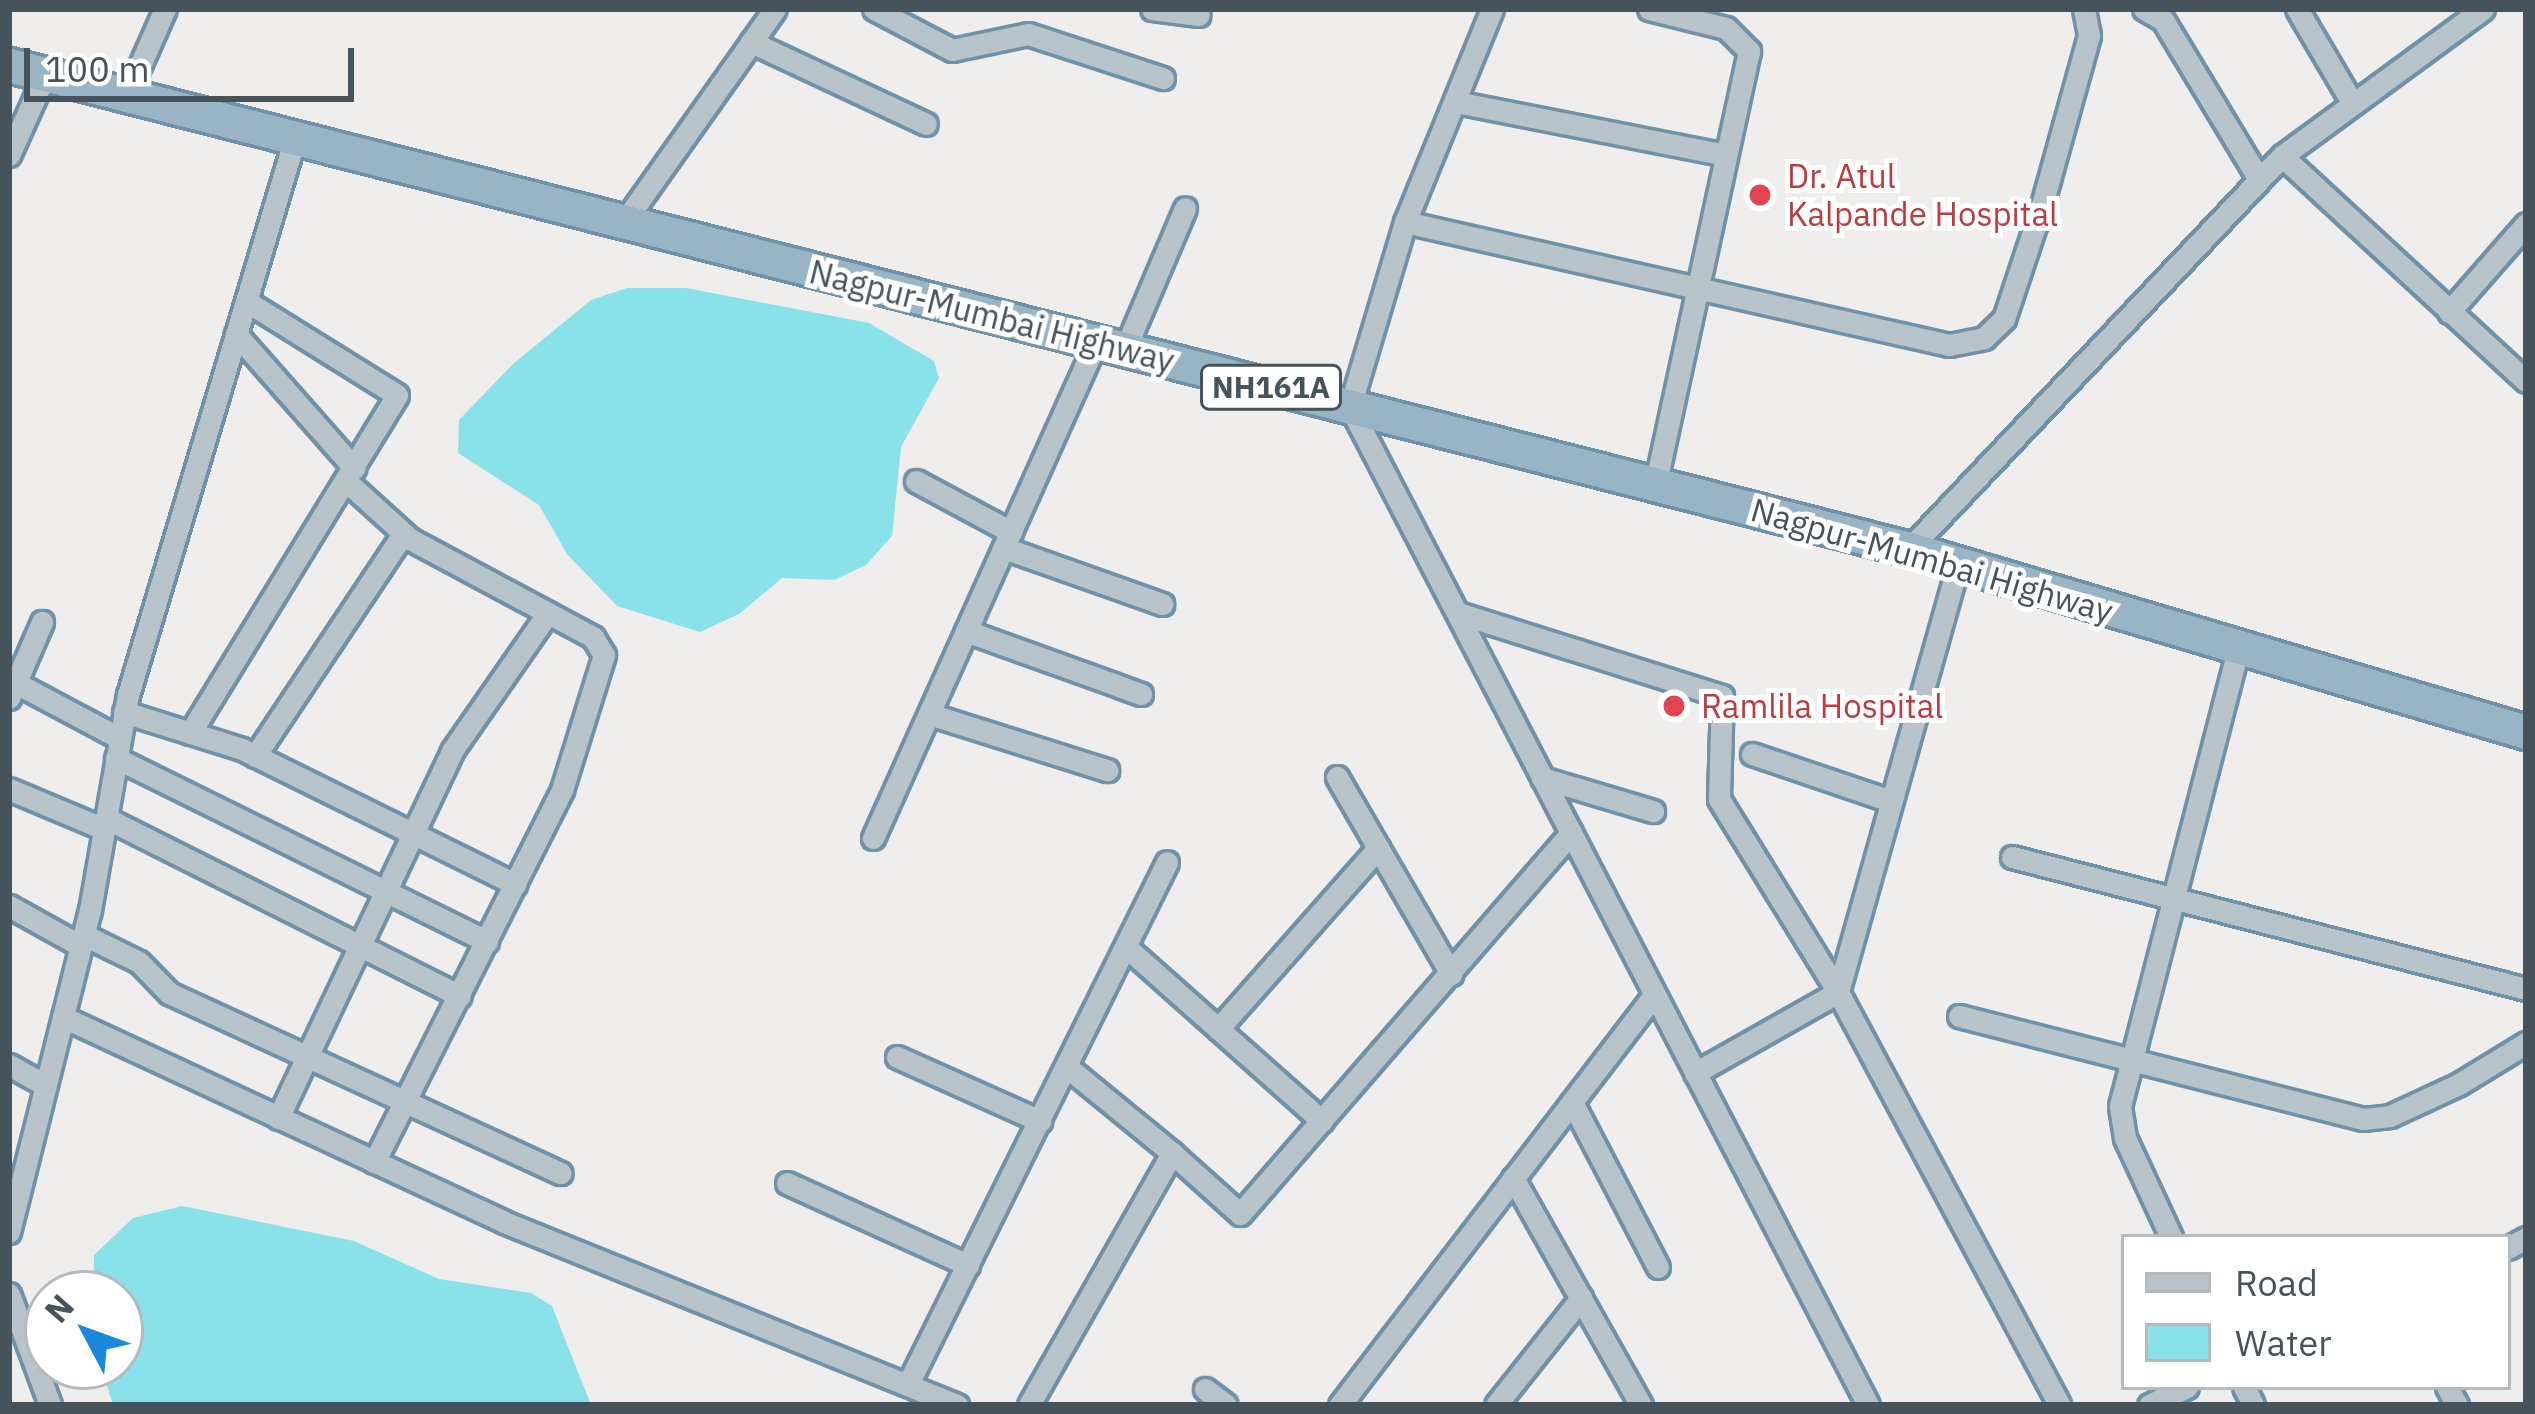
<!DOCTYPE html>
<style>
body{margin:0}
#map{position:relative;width:2535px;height:1414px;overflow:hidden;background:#f0eded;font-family:"IBM Plex Sans",sans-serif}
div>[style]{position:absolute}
.water>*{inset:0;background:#89e2ea}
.roads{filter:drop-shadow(3px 0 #7092a8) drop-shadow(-3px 0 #7092a8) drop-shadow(0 3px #7092a8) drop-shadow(0 -3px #7092a8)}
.minor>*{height:21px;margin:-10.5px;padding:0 10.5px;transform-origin:10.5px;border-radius:10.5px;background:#b8c4ca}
.trunk>*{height:33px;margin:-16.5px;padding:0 16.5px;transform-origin:16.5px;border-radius:16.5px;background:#99b4c4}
.dots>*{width:33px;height:33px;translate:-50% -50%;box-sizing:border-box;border:6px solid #fff;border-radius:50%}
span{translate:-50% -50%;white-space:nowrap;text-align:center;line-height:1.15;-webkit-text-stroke:10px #fff;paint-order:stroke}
.shield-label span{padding:3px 9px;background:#fff;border:3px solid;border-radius:9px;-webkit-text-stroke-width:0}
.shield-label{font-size:30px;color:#46535a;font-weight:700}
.health-label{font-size:33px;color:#be3a42}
.left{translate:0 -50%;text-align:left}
.street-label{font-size:33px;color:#46535a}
.frame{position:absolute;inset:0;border:12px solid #46535a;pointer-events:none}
.legend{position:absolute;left:2121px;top:1234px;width:390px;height:156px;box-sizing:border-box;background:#fff;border:3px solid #b5babd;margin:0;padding:15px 21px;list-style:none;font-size:36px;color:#46535a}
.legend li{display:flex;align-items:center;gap:24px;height:60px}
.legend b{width:60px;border:3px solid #b5babd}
.north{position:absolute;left:24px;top:1270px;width:120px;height:120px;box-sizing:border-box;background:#fff;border:3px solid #b5babd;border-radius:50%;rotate:311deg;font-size:33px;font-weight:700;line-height:48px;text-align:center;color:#46535a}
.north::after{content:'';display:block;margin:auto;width:42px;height:54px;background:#1b88dc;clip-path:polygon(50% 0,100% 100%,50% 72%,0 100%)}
.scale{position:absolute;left:24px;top:48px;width:330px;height:54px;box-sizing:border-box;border:6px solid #46535a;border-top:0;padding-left:15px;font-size:36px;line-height:42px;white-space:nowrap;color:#46535a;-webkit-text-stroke:9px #fff;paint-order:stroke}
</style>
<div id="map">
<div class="water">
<div style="clip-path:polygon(627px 288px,686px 288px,869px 323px,934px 361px,939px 378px,901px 447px,892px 536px,866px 565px,834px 580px,782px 578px,739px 614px,700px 632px,617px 606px,567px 554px,539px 505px,458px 453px,459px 420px,513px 364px,591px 300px)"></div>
<div style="clip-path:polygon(182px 1206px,354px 1241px,439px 1279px,531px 1293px,552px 1306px,591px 1405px,113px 1405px,101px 1366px,120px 1366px,120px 1294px,93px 1294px,94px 1255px,133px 1218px)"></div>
</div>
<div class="roads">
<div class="minor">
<div style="left:874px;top:9px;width:88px;rotate:27.7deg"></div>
<div style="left:952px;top:50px;width:78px;rotate:-11.9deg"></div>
<div style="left:1028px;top:34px;width:142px;rotate:18.1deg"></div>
<div style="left:1152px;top:9px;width:47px;rotate:7.3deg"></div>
<div style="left:1492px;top:9px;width:230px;rotate:112.2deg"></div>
<div style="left:1405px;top:222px;width:193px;rotate:106.6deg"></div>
<div style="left:1350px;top:407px;width:1124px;rotate:62.57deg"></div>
<div style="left:1649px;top:9px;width:79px;rotate:13.9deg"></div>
<div style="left:1726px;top:28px;width:33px;rotate:45deg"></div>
<div style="left:1749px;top:51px;width:444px;rotate:102.2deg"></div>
<div style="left:2144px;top:9px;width:22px;rotate:30deg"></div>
<div style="left:2163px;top:20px;width:186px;rotate:58.9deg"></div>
<div style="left:2297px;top:9px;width:110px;rotate:59.5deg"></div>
<div style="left:751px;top:42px;width:193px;rotate:25.1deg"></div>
<div style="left:127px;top:95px;width:94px;rotate:-66.2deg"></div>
<div style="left:1456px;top:102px;width:275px;rotate:11.1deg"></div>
<div style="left:9px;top:155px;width:88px;rotate:-65.8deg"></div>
<div style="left:2282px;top:156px;width:332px;rotate:42.7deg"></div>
<div style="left:624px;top:222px;width:261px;rotate:-54.7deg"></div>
<div style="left:1405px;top:222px;width:558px;rotate:12.74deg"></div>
<div style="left:1949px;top:345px;width:36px;rotate:-11deg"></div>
<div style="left:1984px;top:338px;width:28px;rotate:-44deg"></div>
<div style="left:2004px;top:319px;width:120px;rotate:-71.6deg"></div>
<div style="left:2042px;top:205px;width:176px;rotate:-74.5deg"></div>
<div style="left:2089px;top:35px;width:26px;rotate:-101deg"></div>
<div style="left:2449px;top:312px;width:117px;rotate:-48.8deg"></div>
<div style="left:236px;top:334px;width:179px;rotate:48.6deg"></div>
<div style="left:1125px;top:349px;width:153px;rotate:-66.9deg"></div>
<div style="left:346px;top:481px;width:86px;rotate:42.2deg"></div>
<div style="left:410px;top:539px;width:208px;rotate:28.2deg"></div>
<div style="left:593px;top:637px;width:21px;rotate:59deg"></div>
<div style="left:604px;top:655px;width:141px;rotate:107.3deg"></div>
<div style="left:562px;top:790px;width:417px;rotate:116.8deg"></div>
<div style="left:916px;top:481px;width:108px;rotate:28.2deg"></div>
<div style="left:1004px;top:548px;width:168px;rotate:19.5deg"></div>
<div style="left:1909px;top:549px;width:542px;rotate:-46.5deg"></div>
<div style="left:2282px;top:156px;width:249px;rotate:-36.2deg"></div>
<div style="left:1458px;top:613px;width:277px;rotate:17.5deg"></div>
<div style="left:1722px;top:696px;width:103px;rotate:91.7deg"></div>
<div style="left:1719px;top:799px;width:227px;rotate:58.3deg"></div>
<div style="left:1838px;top:992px;width:468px;rotate:61.8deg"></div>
<div style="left:966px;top:631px;width:186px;rotate:19.8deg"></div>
<div style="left:16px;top:683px;width:117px;rotate:28.1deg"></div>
<div style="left:9px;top:698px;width:83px;rotate:-66.5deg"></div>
<div style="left:124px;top:712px;width:124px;rotate:17.4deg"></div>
<div style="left:242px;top:749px;width:305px;rotate:26.3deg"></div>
<div style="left:929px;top:714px;width:187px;rotate:17.5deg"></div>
<div style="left:190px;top:733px;width:396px;rotate:-58.5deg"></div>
<div style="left:397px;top:395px;width:178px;rotate:-148.1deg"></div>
<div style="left:1752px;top:754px;width:147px;rotate:18.7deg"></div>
<div style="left:255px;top:756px;width:267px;rotate:-56.3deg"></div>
<div style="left:116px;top:758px;width:414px;rotate:26.3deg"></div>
<div style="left:1337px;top:777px;width:228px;rotate:59.9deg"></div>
<div style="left:1542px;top:778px;width:116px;rotate:16.6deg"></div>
<div style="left:9px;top:789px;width:103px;rotate:22.8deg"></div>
<div style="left:106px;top:818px;width:396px;rotate:26.7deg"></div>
<div style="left:873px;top:838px;width:544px;rotate:-65.79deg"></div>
<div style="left:2012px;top:857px;width:531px;rotate:14.4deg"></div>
<div style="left:9px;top:906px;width:82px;rotate:29.1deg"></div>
<div style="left:84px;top:935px;width:61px;rotate:26.1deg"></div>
<div style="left:139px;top:962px;width:43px;rotate:45.9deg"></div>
<div style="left:169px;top:993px;width:431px;rotate:24.7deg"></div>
<div style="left:1126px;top:947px;width:262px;rotate:41.6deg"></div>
<div style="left:1959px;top:1016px;width:417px;rotate:14.3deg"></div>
<div style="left:2363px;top:1119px;width:27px;rotate:-6deg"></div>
<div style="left:2390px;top:1116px;width:76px;rotate:-24.9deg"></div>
<div style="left:2459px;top:1084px;width:79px;rotate:-31.5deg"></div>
<div style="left:63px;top:1017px;width:486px;rotate:24.9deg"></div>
<div style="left:504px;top:1222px;width:489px;rotate:22deg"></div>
<div style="left:1218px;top:1029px;width:242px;rotate:-48.5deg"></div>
<div style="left:897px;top:1057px;width:157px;rotate:24.1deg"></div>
<div style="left:9px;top:1065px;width:41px;rotate:29.1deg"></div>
<div style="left:1067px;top:1067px;width:136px;rotate:39.3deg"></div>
<div style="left:1695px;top:1073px;width:164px;rotate:-29.5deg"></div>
<div style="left:1838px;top:992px;width:445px;rotate:-74.3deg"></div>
<div style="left:1572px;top:1102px;width:186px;rotate:62.5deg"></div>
<div style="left:278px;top:1118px;width:406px;rotate:-64.6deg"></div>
<div style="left:452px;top:751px;width:168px;rotate:-55.2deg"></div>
<div style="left:1513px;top:1178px;width:261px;rotate:60.6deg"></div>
<div style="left:787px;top:1183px;width:199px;rotate:24.4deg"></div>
<div style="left:9px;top:1232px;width:332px;rotate:-75.9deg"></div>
<div style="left:90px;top:910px;width:218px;rotate:-80deg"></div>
<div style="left:128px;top:695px;width:581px;rotate:-73.31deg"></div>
<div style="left:2171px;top:1237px;width:109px;rotate:-114.9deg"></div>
<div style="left:2125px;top:1138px;width:32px;rotate:-99deg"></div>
<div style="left:2120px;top:1106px;width:474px;rotate:-75.5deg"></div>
<div style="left:2508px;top:1248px;width:21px;rotate:-29deg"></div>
<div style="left:9px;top:1294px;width:118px;rotate:69.7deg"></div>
<div style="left:910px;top:1380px;width:578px;rotate:-63.61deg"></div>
<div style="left:2244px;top:1387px;width:20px;rotate:63deg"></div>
<div style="left:2447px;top:1387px;width:21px;rotate:61deg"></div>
<div style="left:1205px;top:1389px;width:26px;rotate:37deg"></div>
<div style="left:1029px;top:1405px;width:290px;rotate:-60.4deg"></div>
<div style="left:1172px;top:1153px;width:91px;rotate:41.9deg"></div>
<div style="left:1240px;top:1214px;width:505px;rotate:-49.02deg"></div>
<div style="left:1340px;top:1405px;width:516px;rotate:-52.55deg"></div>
<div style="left:1496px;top:1405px;width:137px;rotate:-51.5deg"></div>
<div style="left:2149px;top:1405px;width:42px;rotate:-25.3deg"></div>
</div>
<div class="trunk">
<div style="left:9px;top:65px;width:1961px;rotate:14.29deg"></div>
<div style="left:1909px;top:549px;width:644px;rotate:16.52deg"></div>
</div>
</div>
<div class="dots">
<div style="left:1760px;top:195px;background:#e0444e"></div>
<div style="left:1674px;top:706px;background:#e0444e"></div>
</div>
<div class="shield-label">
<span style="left:1271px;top:387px">NH161A</span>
</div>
<div class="health-label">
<span class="left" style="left:1787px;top:195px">Dr. Atul<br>Kalpande Hospital</span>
<span class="left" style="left:1701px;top:706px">Ramlila Hospital</span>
</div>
<div class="street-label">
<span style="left:992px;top:316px;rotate:14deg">Nagpur-Mumbai Highway</span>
<span style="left:1932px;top:560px;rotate:16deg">Nagpur-Mumbai Highway</span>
</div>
<div class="frame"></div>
<ul class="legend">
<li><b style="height:15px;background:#b8c4ca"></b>Road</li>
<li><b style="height:33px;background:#89e2ea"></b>Water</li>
</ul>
<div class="north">N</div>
<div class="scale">100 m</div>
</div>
